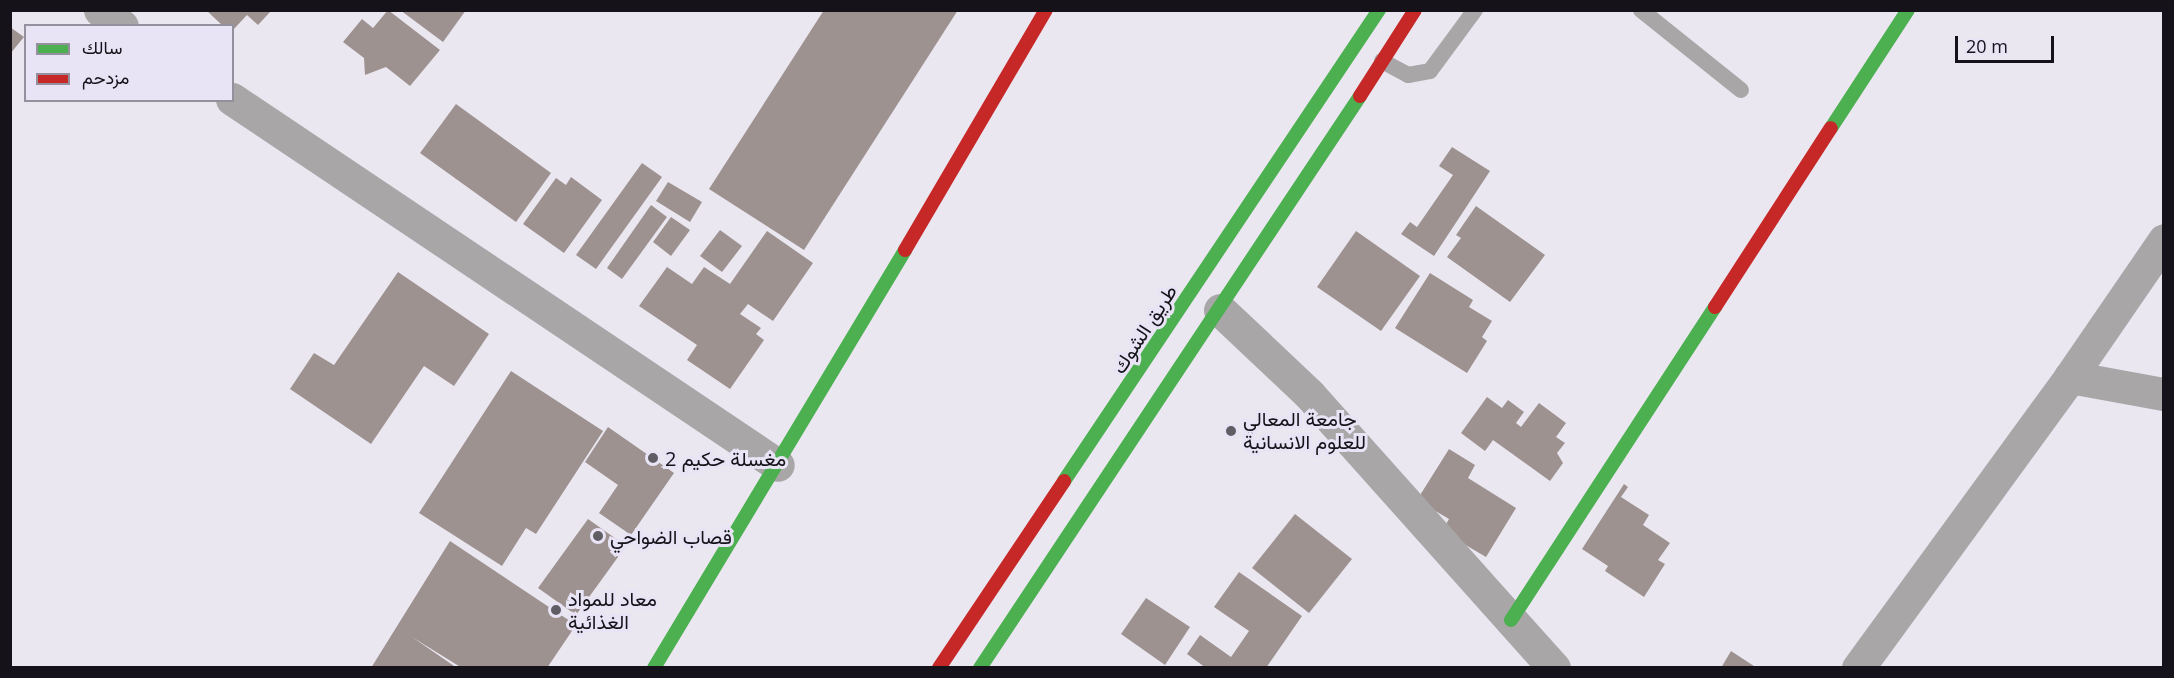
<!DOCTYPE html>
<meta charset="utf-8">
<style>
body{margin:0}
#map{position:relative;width:2174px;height:678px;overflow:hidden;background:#eae7f1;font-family:"Open Sans",Vazirmatn,sans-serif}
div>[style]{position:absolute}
.building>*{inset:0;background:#9d9290}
.lane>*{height:16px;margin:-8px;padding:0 8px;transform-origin:8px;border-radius:8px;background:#a9a6a8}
.street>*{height:33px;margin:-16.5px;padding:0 16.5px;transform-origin:16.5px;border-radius:16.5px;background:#a9a6a8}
.fast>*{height:14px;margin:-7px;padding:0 7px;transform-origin:7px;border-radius:7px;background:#4caf50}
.jam>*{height:14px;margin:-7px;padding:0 7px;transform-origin:7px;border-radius:7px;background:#c62828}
.dots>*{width:16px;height:16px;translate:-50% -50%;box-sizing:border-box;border:3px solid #e8e3f5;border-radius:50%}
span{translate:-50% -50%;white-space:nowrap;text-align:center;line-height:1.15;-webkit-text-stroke:6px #e8e3f5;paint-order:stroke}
.street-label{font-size:20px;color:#151319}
.poi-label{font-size:20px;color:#151319}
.left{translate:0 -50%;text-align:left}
.frame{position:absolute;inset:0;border:12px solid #151319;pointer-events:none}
.legend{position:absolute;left:24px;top:24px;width:210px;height:78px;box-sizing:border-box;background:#e8e3f5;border:2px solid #94909d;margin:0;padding:8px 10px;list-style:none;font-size:18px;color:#151319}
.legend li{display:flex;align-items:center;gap:12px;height:30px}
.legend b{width:30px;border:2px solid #94909d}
.scale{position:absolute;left:1955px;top:36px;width:99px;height:27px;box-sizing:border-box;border:3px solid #151319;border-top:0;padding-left:8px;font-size:18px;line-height:21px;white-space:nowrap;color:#151319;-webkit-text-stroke:4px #e8e3f5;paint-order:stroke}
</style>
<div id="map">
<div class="building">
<div style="clip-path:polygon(206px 10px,269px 10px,270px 12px,258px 25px,247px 15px,232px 31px,232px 26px,223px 26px)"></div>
<div style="clip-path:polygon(388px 10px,440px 50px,410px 86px,386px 67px,365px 75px,364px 58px,343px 42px,362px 19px,373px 28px)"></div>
<div style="clip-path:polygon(400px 10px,466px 10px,443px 42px)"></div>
<div style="clip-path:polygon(824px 10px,958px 10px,804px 250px,709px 189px)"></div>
<div style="clip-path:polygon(10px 27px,24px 37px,10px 54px)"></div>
<div style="clip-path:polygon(456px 104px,551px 173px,516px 222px,420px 153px)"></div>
<div style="clip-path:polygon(1452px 147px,1490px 171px,1434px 256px,1401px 234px,1410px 222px,1417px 227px,1453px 175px,1439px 166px)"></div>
<div style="clip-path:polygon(642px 163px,662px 177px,596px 269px,576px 255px)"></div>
<div style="clip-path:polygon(571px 177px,602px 200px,564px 253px,523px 224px,556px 178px,566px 185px)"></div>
<div style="clip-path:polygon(668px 182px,702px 202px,690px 222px,656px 201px)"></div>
<div style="clip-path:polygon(651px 205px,667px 217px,622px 279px,607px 268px)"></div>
<div style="clip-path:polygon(1476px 206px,1545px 255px,1510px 302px,1447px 257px,1461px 238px,1456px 235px)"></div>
<div style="clip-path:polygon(671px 217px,690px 230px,671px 256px,653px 242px)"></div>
<div style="clip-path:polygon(720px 230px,742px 246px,722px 272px,700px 256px)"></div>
<div style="clip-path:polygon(767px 231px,813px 263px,773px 321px,748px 304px,740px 314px,761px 328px,756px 334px,764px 340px,730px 389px,687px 360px,697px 345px,639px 306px,667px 267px,692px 284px,704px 267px,730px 284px)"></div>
<div style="clip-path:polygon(1356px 231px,1420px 276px,1381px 331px,1317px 287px)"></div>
<div style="clip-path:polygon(398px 272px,489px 334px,454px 386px,424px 366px,371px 444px,290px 389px,314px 353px,334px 365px)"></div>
<div style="clip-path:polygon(1430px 273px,1473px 300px,1469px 307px,1492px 321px,1482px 337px,1487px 341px,1467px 373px,1395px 328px)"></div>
<div style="clip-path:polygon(511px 371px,603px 431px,536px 534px,526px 528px,502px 566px,419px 513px)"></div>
<div style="clip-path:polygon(1487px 397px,1502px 408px,1508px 400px,1524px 412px,1516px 423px,1521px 427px,1539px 403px,1566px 423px,1556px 437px,1565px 443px,1557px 453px,1563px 463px,1550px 481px,1493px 440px,1485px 451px,1461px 433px)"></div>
<div style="clip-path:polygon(608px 427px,674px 473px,631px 535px,599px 513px,618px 485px,585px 462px)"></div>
<div style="clip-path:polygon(1449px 449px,1475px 465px,1468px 478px,1516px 508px,1486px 557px,1442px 531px,1449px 519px,1417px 500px)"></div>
<div style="clip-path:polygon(1624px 484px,1628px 487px,1621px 497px,1649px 515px,1643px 525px,1670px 543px,1658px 560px,1665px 564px,1644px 597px,1605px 571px,1608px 566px,1582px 549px)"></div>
<div style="clip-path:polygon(1295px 514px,1352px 559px,1309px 613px,1252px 568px)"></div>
<div style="clip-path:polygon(588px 519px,626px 546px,576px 615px,538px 588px)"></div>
<div style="clip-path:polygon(450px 541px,576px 625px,547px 668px,462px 668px,412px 637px,457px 668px,371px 668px)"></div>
<div style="clip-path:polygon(1239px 572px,1302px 616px,1266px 668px,1206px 668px,1187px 654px,1200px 635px,1231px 657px,1249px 631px,1214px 607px)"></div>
<div style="clip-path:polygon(1146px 598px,1190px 627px,1165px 665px,1121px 634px)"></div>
<div style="clip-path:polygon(1731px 651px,1757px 668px,1721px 668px)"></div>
</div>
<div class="lane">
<div style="left:1641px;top:10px;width:128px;rotate:38.7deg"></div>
<div style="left:1382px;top:61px;width:30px;rotate:28deg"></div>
<div style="left:1408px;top:75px;width:22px;rotate:-10deg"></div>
<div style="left:1430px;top:71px;width:76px;rotate:-53.6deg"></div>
</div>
<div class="street">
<div style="left:100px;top:10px;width:27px;rotate:36deg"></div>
<div style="left:232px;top:99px;width:657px;rotate:33.84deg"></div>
<div style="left:1220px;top:310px;width:122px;rotate:43.3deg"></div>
<div style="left:1309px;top:394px;width:368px;rotate:48.2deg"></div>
<div style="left:2070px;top:377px;width:96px;rotate:10.3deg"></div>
<div style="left:1858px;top:668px;width:360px;rotate:-53.9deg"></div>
<div style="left:2070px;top:377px;width:166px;rotate:-55.5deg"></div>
</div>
<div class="fast">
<div style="left:1831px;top:128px;width:141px;rotate:-56.9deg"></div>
<div style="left:1064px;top:481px;width:567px;rotate:-56.23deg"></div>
<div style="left:1511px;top:620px;width:374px;rotate:-56.9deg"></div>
<div style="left:654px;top:668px;width:488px;rotate:-59deg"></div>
<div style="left:980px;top:668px;width:687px;rotate:-56.4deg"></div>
</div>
<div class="jam">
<div style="left:1360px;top:96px;width:102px;rotate:-57.4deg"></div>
<div style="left:905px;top:250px;width:278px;rotate:-59.6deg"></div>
<div style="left:1715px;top:307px;width:213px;rotate:-57.1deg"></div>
<div style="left:939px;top:668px;width:225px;rotate:-56.2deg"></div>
</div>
<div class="dots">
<div style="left:1231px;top:431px;background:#605d65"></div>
<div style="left:653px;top:458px;background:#605d65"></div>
<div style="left:598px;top:536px;background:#605d65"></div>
<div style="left:556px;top:610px;background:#605d65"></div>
</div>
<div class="street-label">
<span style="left:1144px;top:329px;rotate:-57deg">طريق الشوك</span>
</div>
<div class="poi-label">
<span class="left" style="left:1243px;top:430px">جامعة المعالي<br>للعلوم الانسانية</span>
<span class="left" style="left:665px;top:458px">مغسلة حكيم 2</span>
<span class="left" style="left:610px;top:536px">قصاب الضواحي</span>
<span class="left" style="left:568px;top:610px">معاد للمواد<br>الغذائية</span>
</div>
<div class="frame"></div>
<ul class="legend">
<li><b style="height:8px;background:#4caf50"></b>سالك</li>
<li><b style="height:8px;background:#c62828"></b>مزدحم</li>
</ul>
<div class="scale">20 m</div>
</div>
